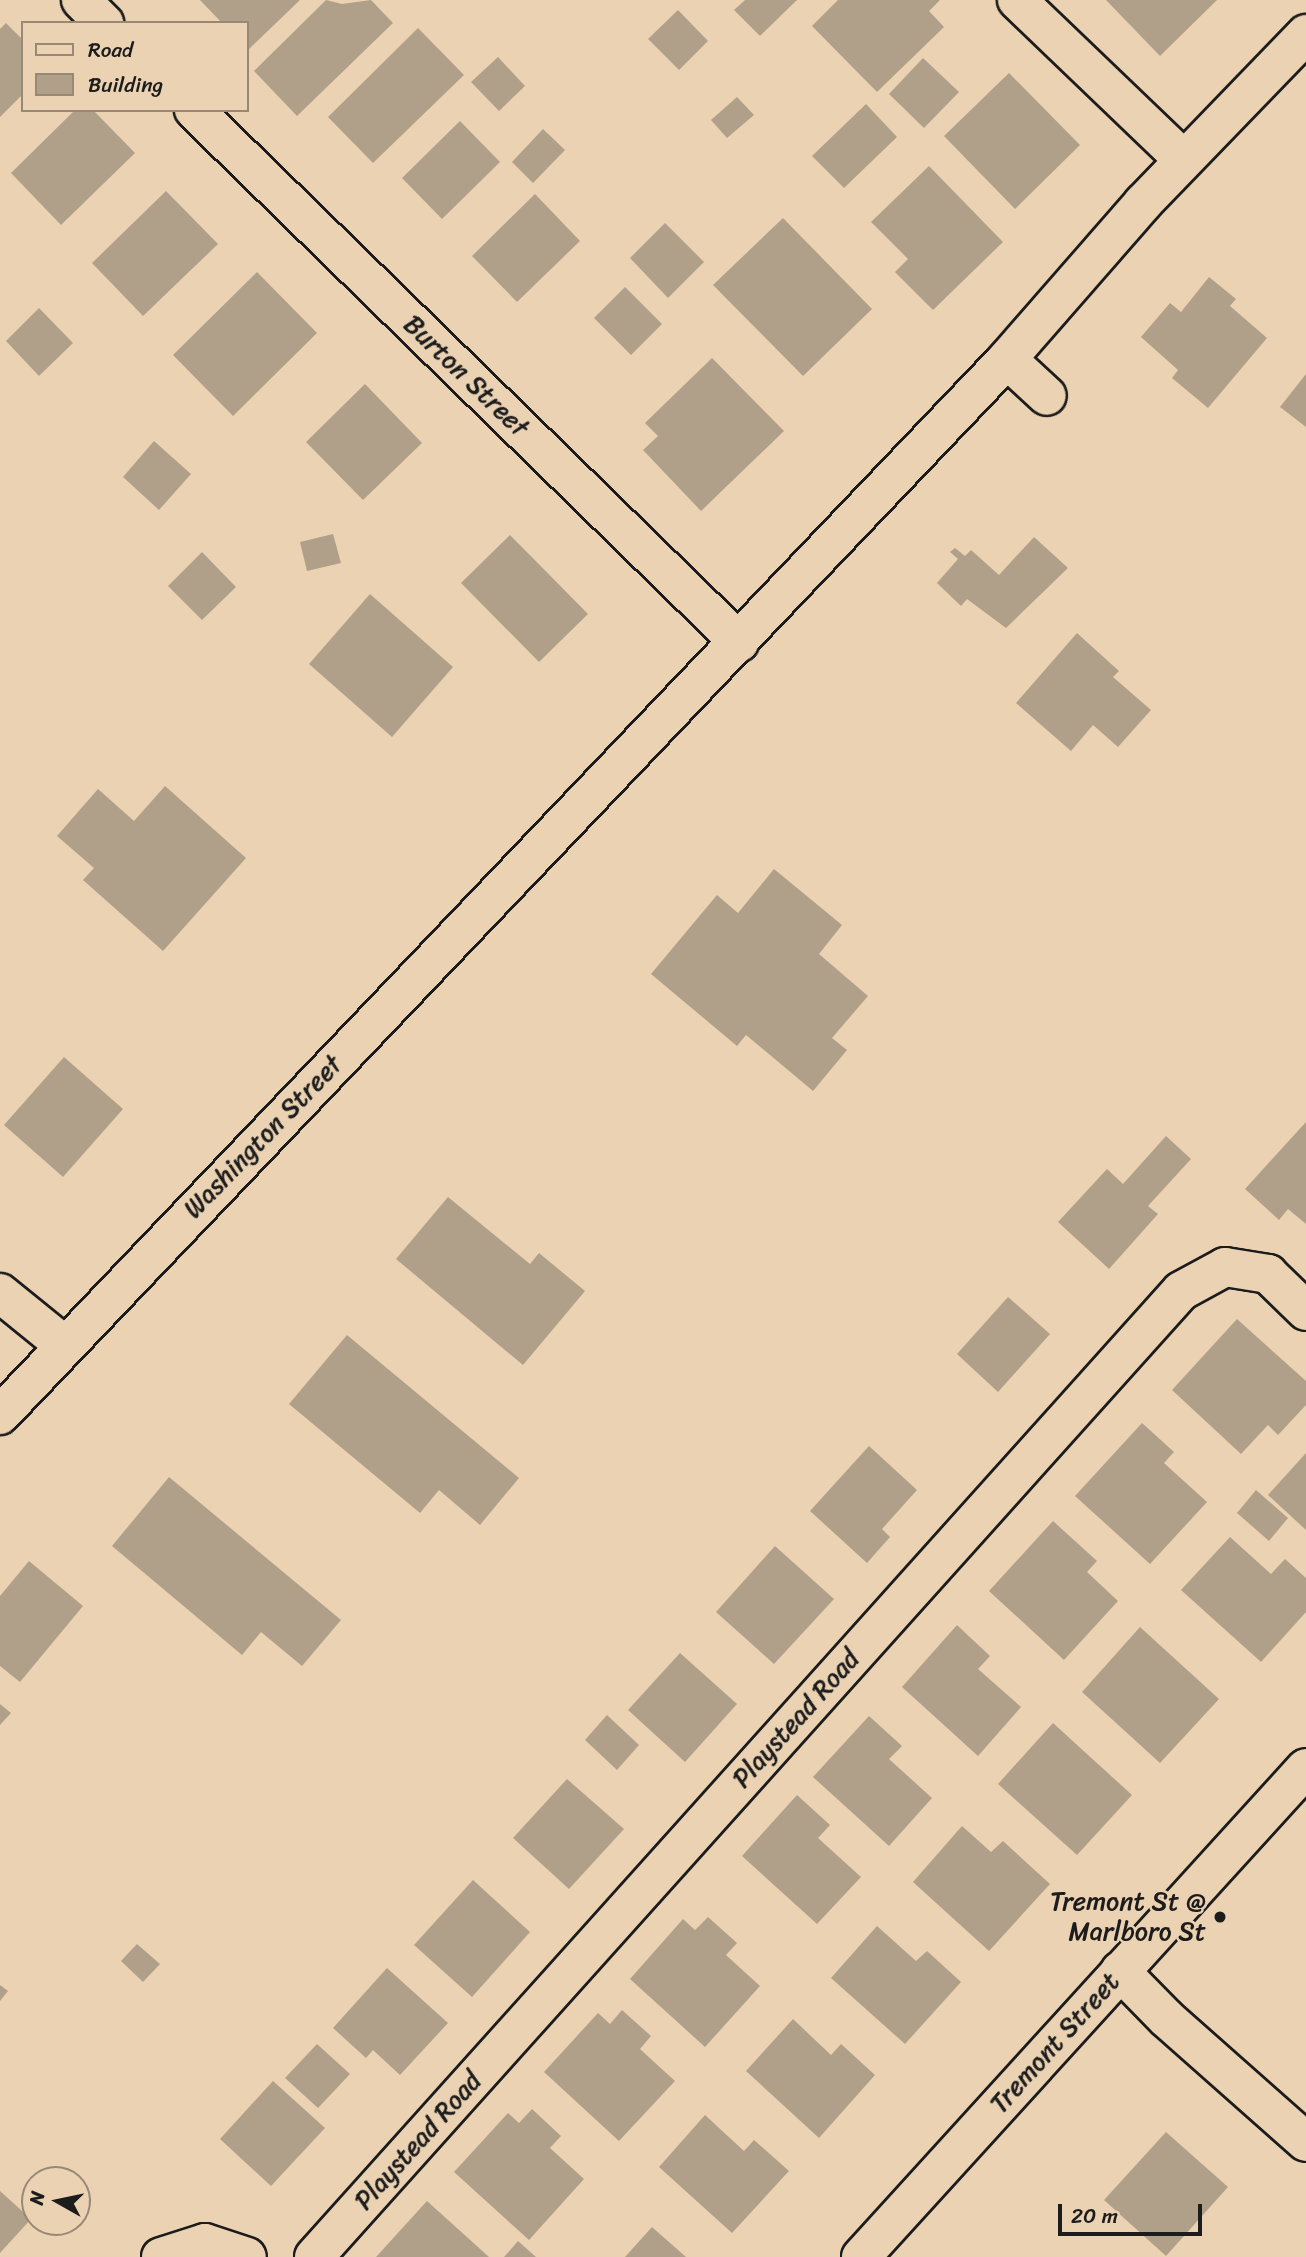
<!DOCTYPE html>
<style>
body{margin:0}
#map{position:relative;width:1306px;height:2257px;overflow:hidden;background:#ead2b2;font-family:Sriracha,sans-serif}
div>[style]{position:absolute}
.building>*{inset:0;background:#b1a089}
.roads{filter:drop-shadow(2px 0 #1c1c1c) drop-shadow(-2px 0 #1c1c1c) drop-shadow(0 2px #1c1c1c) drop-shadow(0 -2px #1c1c1c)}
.minor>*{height:38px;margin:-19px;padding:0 19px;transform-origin:19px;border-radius:19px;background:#ead2b2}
.secondary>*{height:38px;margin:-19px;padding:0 19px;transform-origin:19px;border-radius:19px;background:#ead2b2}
.primary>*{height:38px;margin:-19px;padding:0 19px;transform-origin:19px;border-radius:19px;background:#ead2b2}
.dots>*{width:19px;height:19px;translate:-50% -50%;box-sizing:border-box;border:4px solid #ead2b2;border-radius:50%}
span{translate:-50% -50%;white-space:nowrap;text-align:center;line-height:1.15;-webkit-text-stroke:5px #ead2b2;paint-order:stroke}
.street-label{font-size:26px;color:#1c1c1c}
.poi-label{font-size:26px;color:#1c1c1c}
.right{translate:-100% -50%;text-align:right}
.legend{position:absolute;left:21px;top:21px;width:228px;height:91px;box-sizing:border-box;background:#ead2b2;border:2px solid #988976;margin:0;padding:9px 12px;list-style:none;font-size:21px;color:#1c1c1c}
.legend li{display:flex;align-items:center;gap:14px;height:35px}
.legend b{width:35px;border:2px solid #988976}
.north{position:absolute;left:21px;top:2166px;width:70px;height:70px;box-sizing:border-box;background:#ead2b2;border:2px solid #988976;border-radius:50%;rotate:279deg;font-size:19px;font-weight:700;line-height:28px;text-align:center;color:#1c1c1c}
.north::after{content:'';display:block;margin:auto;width:24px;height:32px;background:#1c1c1c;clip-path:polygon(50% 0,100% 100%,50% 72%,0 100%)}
.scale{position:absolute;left:1058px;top:2204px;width:144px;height:32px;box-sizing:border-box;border:4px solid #1c1c1c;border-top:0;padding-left:9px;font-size:21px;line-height:24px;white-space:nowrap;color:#1c1c1c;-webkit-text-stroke:5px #ead2b2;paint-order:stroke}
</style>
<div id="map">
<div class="building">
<div style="clip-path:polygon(200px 0,300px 0,248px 50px,247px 23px,222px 23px)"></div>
<div style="clip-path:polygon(326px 0,342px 4px,371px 0,393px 23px,297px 116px,254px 71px)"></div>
<div style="clip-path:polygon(745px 0,797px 0,760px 36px,734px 10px)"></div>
<div style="clip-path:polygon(838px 0,940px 0,929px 11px,944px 27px,877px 92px,812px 26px)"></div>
<div style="clip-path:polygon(1106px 0,1217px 0,1160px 56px)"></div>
<div style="clip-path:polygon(678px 10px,708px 41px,679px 70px,648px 39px)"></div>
<div style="clip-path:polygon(6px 23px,23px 40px,23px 94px,0 117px,0 29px)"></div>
<div style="clip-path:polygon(418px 28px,464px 75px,373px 163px,328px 117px)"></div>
<div style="clip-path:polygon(498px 57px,525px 86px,499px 111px,471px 82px)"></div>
<div style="clip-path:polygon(923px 58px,959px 92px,924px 128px,889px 94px)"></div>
<div style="clip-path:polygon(1009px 73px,1080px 145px,1015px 209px,944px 136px)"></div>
<div style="clip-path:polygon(737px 97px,754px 115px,727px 138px,711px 120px)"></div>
<div style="clip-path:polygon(866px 104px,897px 137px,844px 188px,812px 156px)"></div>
<div style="clip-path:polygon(75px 110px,93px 110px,135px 153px,61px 225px,11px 173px)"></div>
<div style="clip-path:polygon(460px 121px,500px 162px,442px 219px,402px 178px)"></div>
<div style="clip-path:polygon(543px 129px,565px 150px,533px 183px,512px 162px)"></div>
<div style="clip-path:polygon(929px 166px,1003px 242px,933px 310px,895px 272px,908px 259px,871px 222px)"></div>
<div style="clip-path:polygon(166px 191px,218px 244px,143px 316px,92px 263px)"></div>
<div style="clip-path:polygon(535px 194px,580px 241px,517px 302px,472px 256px)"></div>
<div style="clip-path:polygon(783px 218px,872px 309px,803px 376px,713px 285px)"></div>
<div style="clip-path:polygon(665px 223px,704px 262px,668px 298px,630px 258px)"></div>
<div style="clip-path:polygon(257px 272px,317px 333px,233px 416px,173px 355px)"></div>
<div style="clip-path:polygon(1209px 277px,1236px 299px,1230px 306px,1267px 338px,1208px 408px,1172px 378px,1178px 370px,1141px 337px,1170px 303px,1181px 312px)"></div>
<div style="clip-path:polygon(625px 287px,662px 324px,631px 355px,594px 318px)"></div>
<div style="clip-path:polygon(39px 308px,73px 343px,39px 376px,6px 341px)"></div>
<div style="clip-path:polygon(712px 358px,784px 431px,701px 511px,643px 450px,658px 436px,645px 423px)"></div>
<div style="clip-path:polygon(1306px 374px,1306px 427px,1280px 407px)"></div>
<div style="clip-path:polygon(365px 384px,422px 443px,363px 500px,306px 442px)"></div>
<div style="clip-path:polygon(154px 441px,191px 474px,159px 510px,123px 477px)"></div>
<div style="clip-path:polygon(333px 534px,341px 563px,307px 571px,300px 542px)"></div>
<div style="clip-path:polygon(510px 535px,588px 614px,539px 662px,461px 583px)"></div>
<div style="clip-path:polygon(1034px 537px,1068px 568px,1006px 628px,967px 599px,961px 606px,937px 583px,958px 559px,950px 552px,955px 548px,965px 556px,971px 550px,999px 575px)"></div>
<div style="clip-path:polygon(202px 552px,236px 587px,202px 620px,168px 586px)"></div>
<div style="clip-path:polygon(370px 594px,453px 667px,392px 737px,309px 664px)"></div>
<div style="clip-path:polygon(1077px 633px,1119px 671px,1113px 677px,1151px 710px,1118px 747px,1093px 725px,1071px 751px,1016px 703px)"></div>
<div style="clip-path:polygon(165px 786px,246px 858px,163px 951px,83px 880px,94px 868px,57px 836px,98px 789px,134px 821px)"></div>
<div style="clip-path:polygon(774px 869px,842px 925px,819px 954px,868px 996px,832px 1038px,847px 1050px,813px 1091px,746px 1035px,737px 1046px,651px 974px,717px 895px,738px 913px)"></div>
<div style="clip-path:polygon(64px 1057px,123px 1109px,63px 1177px,4px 1125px)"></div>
<div style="clip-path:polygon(1306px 1122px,1306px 1224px,1288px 1209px,1279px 1220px,1245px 1189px)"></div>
<div style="clip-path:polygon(1166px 1136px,1191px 1159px,1148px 1206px,1158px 1214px,1109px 1269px,1058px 1222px,1107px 1169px,1123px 1184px)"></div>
<div style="clip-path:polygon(448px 1197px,530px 1264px,539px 1253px,585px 1291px,523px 1365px,396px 1259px)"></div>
<div style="clip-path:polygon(1008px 1297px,1050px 1334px,998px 1392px,957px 1354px)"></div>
<div style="clip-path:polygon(1237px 1319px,1306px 1381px,1306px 1405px,1278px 1435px,1268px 1425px,1241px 1454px,1172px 1390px)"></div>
<div style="clip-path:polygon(347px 1335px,519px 1478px,480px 1525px,439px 1490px,420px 1513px,289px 1404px)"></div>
<div style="clip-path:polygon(1142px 1423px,1174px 1452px,1164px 1463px,1207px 1502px,1150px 1564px,1075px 1496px)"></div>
<div style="clip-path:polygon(869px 1446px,917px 1490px,882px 1529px,890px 1537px,867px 1563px,810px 1511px)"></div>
<div style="clip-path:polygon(1306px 1453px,1306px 1530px,1268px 1495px)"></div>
<div style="clip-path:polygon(169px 1477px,341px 1620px,302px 1666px,261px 1632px,242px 1655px,112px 1546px)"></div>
<div style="clip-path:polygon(1256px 1490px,1288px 1518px,1269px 1541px,1237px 1513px)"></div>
<div style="clip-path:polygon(1053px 1521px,1097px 1561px,1087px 1572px,1118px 1601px,1064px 1660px,989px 1591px)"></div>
<div style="clip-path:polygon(1230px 1537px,1271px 1574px,1285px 1559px,1306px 1578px,1306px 1612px,1261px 1662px,1181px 1590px)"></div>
<div style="clip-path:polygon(775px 1546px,834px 1599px,774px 1664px,716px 1612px)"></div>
<div style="clip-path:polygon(29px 1561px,83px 1606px,20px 1682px,0 1666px,0 1596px)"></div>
<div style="clip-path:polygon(957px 1625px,990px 1656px,978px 1669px,1021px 1707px,978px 1756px,902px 1687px)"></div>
<div style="clip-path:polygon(1140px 1627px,1219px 1699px,1160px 1763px,1082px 1692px)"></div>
<div style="clip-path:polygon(680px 1653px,737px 1704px,685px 1762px,628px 1710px)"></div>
<div style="clip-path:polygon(0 1704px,11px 1713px,0 1725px)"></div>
<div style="clip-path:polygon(607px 1715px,639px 1745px,617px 1770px,585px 1740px)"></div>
<div style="clip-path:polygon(869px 1716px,902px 1746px,889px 1759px,932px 1798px,889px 1846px,813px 1777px)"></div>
<div style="clip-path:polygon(1053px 1723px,1132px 1795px,1077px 1855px,998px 1784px)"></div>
<div style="clip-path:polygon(567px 1779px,624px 1829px,569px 1889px,513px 1838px)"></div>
<div style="clip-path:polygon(797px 1795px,830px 1825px,818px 1838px,861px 1877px,817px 1924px,742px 1856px)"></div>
<div style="clip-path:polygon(962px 1826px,991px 1852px,1003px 1841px,1050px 1884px,989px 1951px,913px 1882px)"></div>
<div style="clip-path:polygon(473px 1880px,530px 1932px,472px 1997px,414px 1945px)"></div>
<div style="clip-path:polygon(708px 1917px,737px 1943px,726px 1955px,760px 1986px,705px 2047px,630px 1979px,683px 1919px,695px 1930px)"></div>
<div style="clip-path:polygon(877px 1926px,916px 1961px,927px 1951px,961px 1982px,905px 2044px,831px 1978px)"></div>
<div style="clip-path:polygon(137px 1944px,160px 1964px,143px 1982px,121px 1961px)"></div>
<div style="clip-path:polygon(387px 1968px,448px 2023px,400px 2075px,373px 2050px,366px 2058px,333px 2028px)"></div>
<div style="clip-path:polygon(0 1985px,8px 1991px,0 2001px)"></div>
<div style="clip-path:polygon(622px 2010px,651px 2036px,640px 2049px,675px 2081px,619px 2141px,544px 2072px,598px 2013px,610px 2024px)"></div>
<div style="clip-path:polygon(793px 2019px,831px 2055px,841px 2044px,875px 2075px,819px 2138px,746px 2071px)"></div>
<div style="clip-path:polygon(317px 2044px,350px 2074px,318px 2108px,285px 2078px)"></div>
<div style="clip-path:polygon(273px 2081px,325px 2128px,271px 2186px,220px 2139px)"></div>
<div style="clip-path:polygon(532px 2109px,561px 2136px,550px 2148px,584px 2179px,529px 2240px,454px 2172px,508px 2113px,519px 2123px)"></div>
<div style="clip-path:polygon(705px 2115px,744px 2151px,754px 2140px,789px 2171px,732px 2233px,659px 2167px)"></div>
<div style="clip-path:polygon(1166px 2132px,1228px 2187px,1166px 2256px,1104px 2200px)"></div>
<div style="clip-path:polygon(0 2191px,31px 2219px,0 2253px)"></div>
<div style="clip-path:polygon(427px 2201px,489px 2257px,376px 2257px)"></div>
<div style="clip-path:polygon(652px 2227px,686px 2257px,625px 2257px)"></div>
<div style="clip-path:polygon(518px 2241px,536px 2257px,504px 2257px)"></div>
</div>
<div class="roads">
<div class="minor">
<div style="left:81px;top:0;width:33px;rotate:45deg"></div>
<div style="left:1017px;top:0;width:231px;rotate:43.8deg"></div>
<div style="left:194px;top:110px;width:762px;rotate:44.31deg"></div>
<div style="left:1007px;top:359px;width:54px;rotate:42.8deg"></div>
<div style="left:0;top:1293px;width:81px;rotate:39deg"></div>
<div style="left:1120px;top:1971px;width:66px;rotate:45.6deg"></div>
<div style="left:1166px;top:2018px;width:187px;rotate:41.5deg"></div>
<div style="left:161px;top:2257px;width:46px;rotate:-17.7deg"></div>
<div style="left:205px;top:2243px;width:44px;rotate:18.4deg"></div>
<div style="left:314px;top:2257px;width:1298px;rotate:-48.09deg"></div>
<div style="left:1181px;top:1291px;width:50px;rotate:-28.6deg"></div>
<div style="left:1225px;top:1267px;width:44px;rotate:9.2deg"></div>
<div style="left:1268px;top:1274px;width:53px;rotate:44.2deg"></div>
</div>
<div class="secondary">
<div style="left:861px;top:2257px;width:661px;rotate:-47.7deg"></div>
</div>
<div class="primary">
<div style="left:0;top:1415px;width:1459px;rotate:-46.36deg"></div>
<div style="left:1007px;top:359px;width:207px;rotate:-48.9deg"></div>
<div style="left:1143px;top:203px;width:235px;rotate:-46deg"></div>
</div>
</div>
<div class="dots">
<div style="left:1220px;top:1917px;background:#1c1c1c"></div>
</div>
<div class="street-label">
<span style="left:466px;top:376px;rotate:44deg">Burton Street</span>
<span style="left:263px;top:1137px;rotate:-46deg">Washington Street</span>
<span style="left:796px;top:1719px;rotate:-48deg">Playstead Road</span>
<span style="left:1055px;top:2043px;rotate:-48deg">Tremont Street</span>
<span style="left:418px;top:2141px;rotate:-48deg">Playstead Road</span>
</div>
<div class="poi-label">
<span class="right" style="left:1206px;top:1917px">Tremont St @<br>Marlboro St</span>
</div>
<ul class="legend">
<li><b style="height:9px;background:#ead2b2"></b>Road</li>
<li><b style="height:19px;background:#b1a089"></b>Building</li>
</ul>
<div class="north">N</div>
<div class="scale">20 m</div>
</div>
